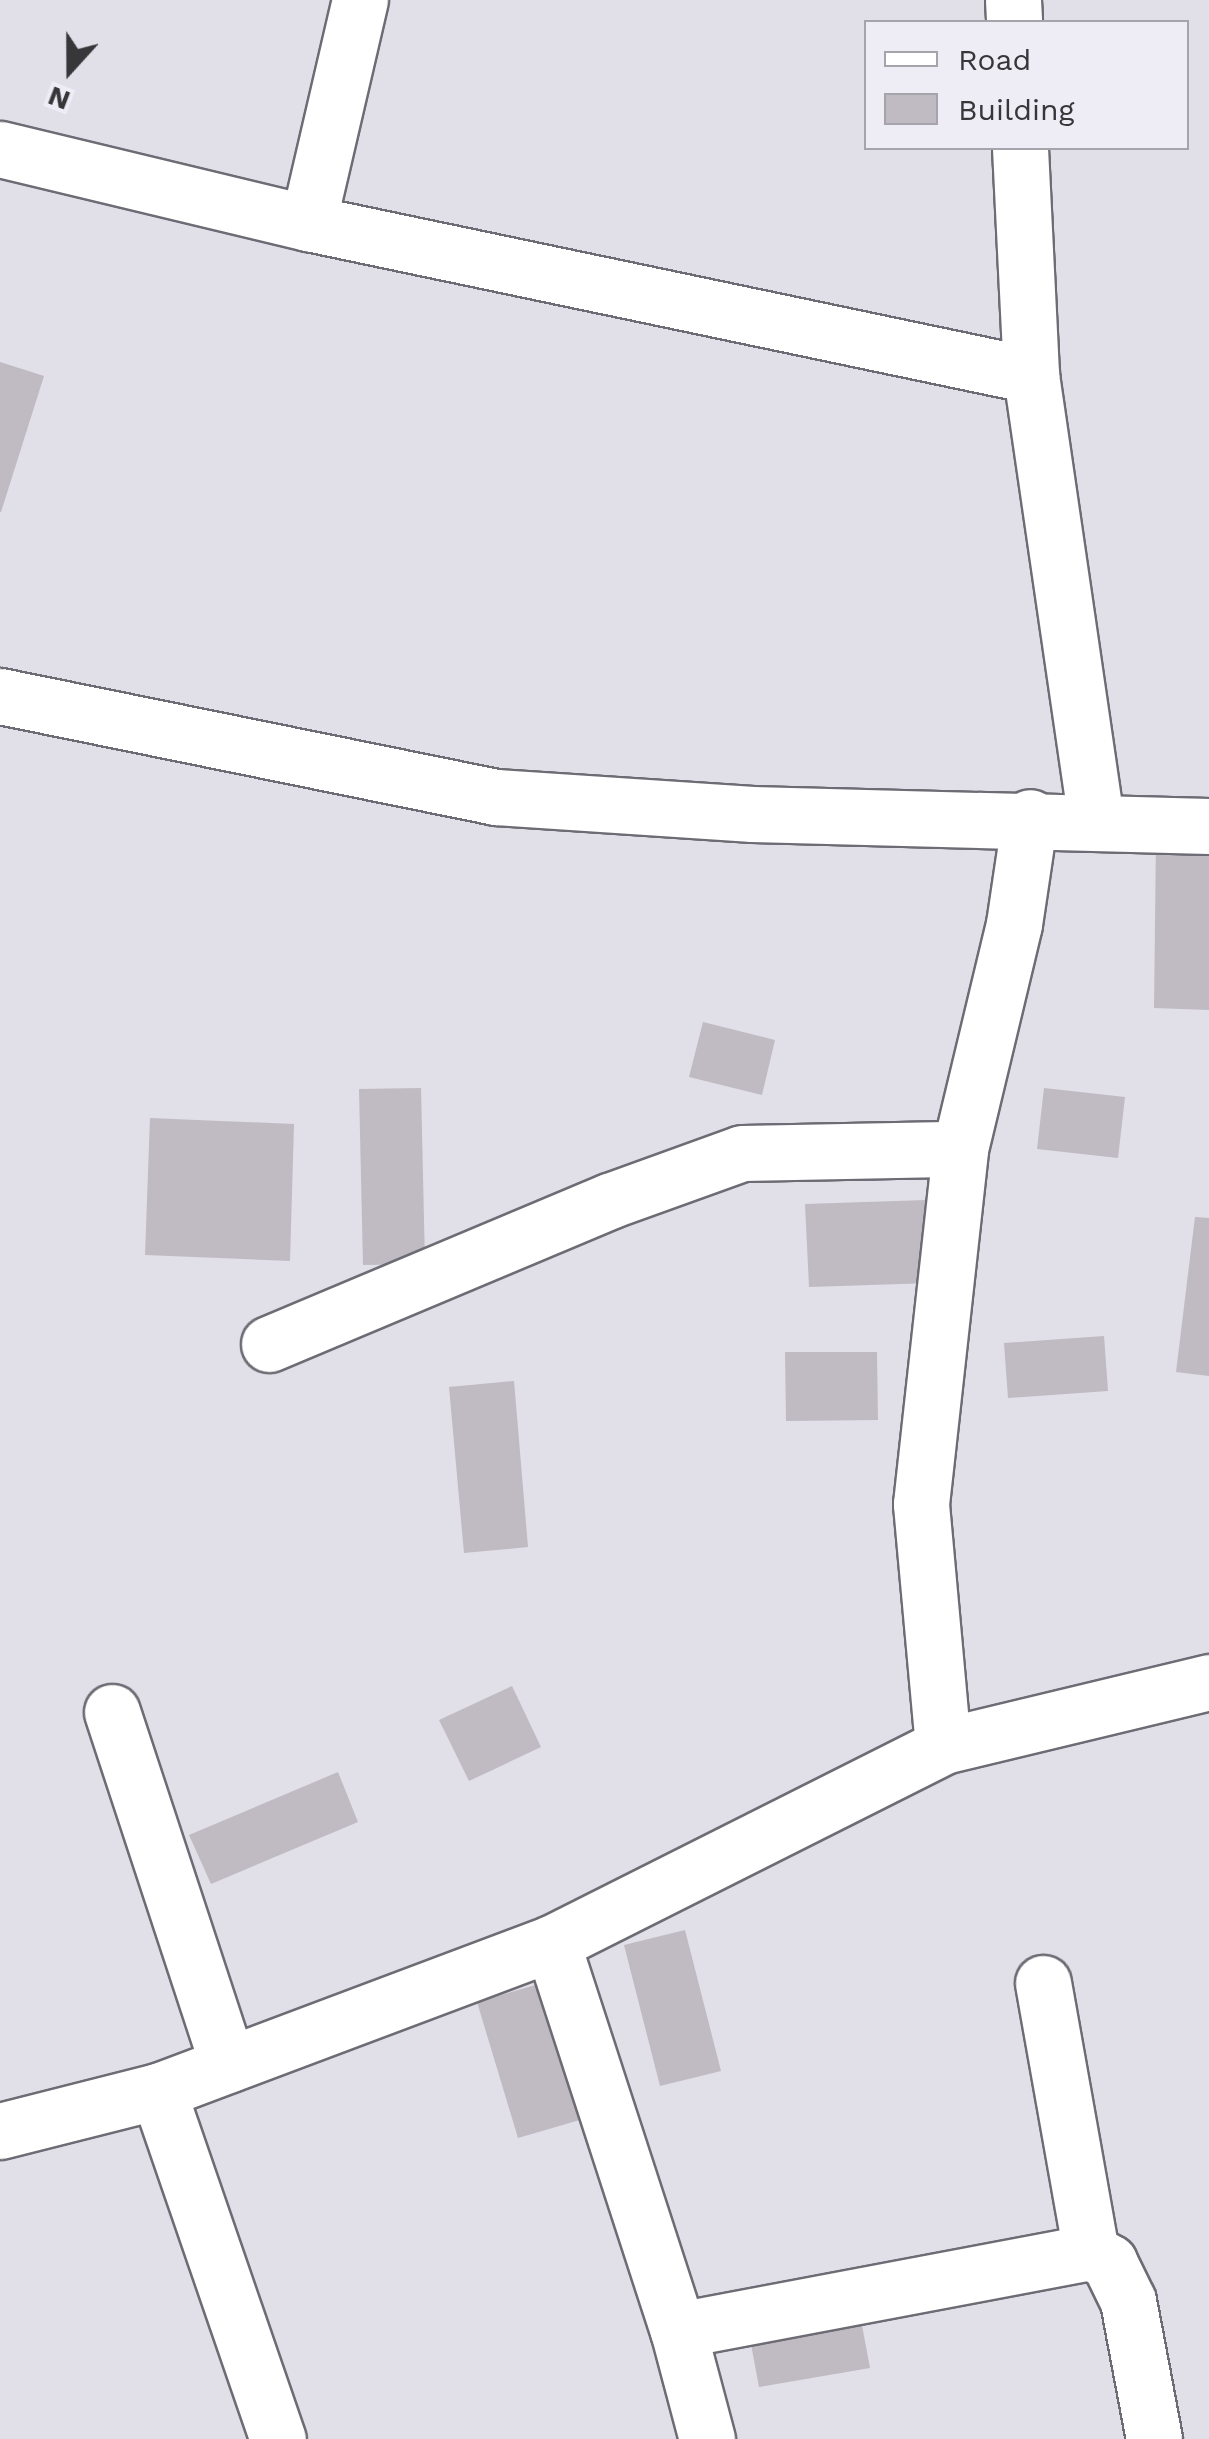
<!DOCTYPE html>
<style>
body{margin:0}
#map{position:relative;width:1209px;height:2439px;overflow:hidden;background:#e1dfe8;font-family:"Work Sans",sans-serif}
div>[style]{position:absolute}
.building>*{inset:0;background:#c0bac2}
.roads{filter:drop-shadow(2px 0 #6d6c74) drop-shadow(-2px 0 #6d6c74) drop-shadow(0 2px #6d6c74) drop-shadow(0 -2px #6d6c74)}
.minor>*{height:55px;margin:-27.5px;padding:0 27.5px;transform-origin:27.5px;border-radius:27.5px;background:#fff}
span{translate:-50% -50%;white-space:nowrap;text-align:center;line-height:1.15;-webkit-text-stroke:8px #eeedf6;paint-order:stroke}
.legend{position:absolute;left:864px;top:20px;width:325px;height:130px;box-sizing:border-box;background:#eeedf6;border:2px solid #a5a4aa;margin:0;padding:12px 18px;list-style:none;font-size:30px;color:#373639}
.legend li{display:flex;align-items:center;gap:20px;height:50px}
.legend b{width:50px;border:2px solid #a5a4aa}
.north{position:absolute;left:20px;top:20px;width:100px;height:100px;-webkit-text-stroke:8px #eeedf6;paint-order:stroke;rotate:201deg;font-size:28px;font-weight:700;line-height:40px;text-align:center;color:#373639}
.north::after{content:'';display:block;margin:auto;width:35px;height:45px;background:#373639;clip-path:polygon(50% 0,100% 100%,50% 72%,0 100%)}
</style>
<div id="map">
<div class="building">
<div style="clip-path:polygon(0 362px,44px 376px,1px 512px,0 512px)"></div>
<div style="clip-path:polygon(1156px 840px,1209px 841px,1209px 1010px,1154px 1008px)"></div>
<div style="clip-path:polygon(703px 1022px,775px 1040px,762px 1095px,689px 1077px)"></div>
<div style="clip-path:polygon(421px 1088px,425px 1264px,363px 1265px,359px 1089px)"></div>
<div style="clip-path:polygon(1044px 1088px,1125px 1097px,1118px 1158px,1037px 1149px)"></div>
<div style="clip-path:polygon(150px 1118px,294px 1124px,290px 1261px,145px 1255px)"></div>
<div style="clip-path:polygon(927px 1200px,931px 1283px,809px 1287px,805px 1204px)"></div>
<div style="clip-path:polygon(1195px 1217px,1209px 1218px,1209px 1376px,1176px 1372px)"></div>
<div style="clip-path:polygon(1104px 1336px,1108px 1391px,1008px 1398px,1004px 1343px)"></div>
<div style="clip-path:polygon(785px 1352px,877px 1352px,878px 1420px,786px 1421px)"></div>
<div style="clip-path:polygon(514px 1381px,528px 1547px,464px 1553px,449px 1387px)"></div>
<div style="clip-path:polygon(512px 1686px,541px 1747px,469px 1781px,439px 1720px)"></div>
<div style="clip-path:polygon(338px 1772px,358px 1822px,211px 1884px,189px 1835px)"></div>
<div style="clip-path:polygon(685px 1930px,721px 2071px,660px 2086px,624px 1945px)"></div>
<div style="clip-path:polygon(549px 1981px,590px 2117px,518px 2138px,477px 2002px)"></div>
<div style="clip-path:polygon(858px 2304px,870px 2368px,759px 2387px,747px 2323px)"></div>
</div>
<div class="roads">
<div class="minor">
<div style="left:1013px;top:0;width:22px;rotate:87deg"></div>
<div style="left:1020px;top:148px;width:227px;rotate:87.2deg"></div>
<div style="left:1031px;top:375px;width:452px;rotate:81.7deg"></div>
<div style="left:0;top:149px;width:317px;rotate:13.5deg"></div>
<div style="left:308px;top:223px;width:739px;rotate:11.87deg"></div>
<div style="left:308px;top:223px;width:229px;rotate:-76.9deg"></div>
<div style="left:0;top:696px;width:506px;rotate:11.51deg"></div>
<div style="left:496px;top:797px;width:257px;rotate:3.8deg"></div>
<div style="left:752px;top:814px;width:457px;rotate:1.5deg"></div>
<div style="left:269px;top:1344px;width:369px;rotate:-22.8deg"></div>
<div style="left:609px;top:1201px;width:141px;rotate:-19.8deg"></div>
<div style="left:742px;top:1153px;width:218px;rotate:-1.1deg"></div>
<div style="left:112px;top:1712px;width:371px;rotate:71.8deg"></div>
<div style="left:943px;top:1746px;width:243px;rotate:-95.2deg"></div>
<div style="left:921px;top:1504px;width:357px;rotate:-83.7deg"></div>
<div style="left:960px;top:1149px;width:231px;rotate:-76.5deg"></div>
<div style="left:1014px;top:924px;width:108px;rotate:-81.5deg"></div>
<div style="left:552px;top:1943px;width:407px;rotate:72deg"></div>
<div style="left:1043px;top:1983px;width:273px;rotate:79.9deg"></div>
<div style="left:158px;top:2091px;width:368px;rotate:71deg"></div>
<div style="left:0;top:2131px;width:163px;rotate:-14.2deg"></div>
<div style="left:158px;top:2091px;width:421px;rotate:-20.6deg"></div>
<div style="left:552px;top:1943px;width:438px;rotate:-26.7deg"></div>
<div style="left:943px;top:1746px;width:274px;rotate:-13.5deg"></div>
<div style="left:707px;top:2439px;width:113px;rotate:-104.9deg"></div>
<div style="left:678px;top:2330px;width:420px;rotate:-10.7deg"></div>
<div style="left:1091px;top:2252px;width:21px;rotate:29deg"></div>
<div style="left:1109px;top:2262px;width:43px;rotate:64deg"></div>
<div style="left:1128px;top:2301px;width:140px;rotate:79.3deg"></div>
</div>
</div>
<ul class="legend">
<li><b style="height:12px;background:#fff"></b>Road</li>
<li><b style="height:28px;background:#c0bac2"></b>Building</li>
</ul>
<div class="north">N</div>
</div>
